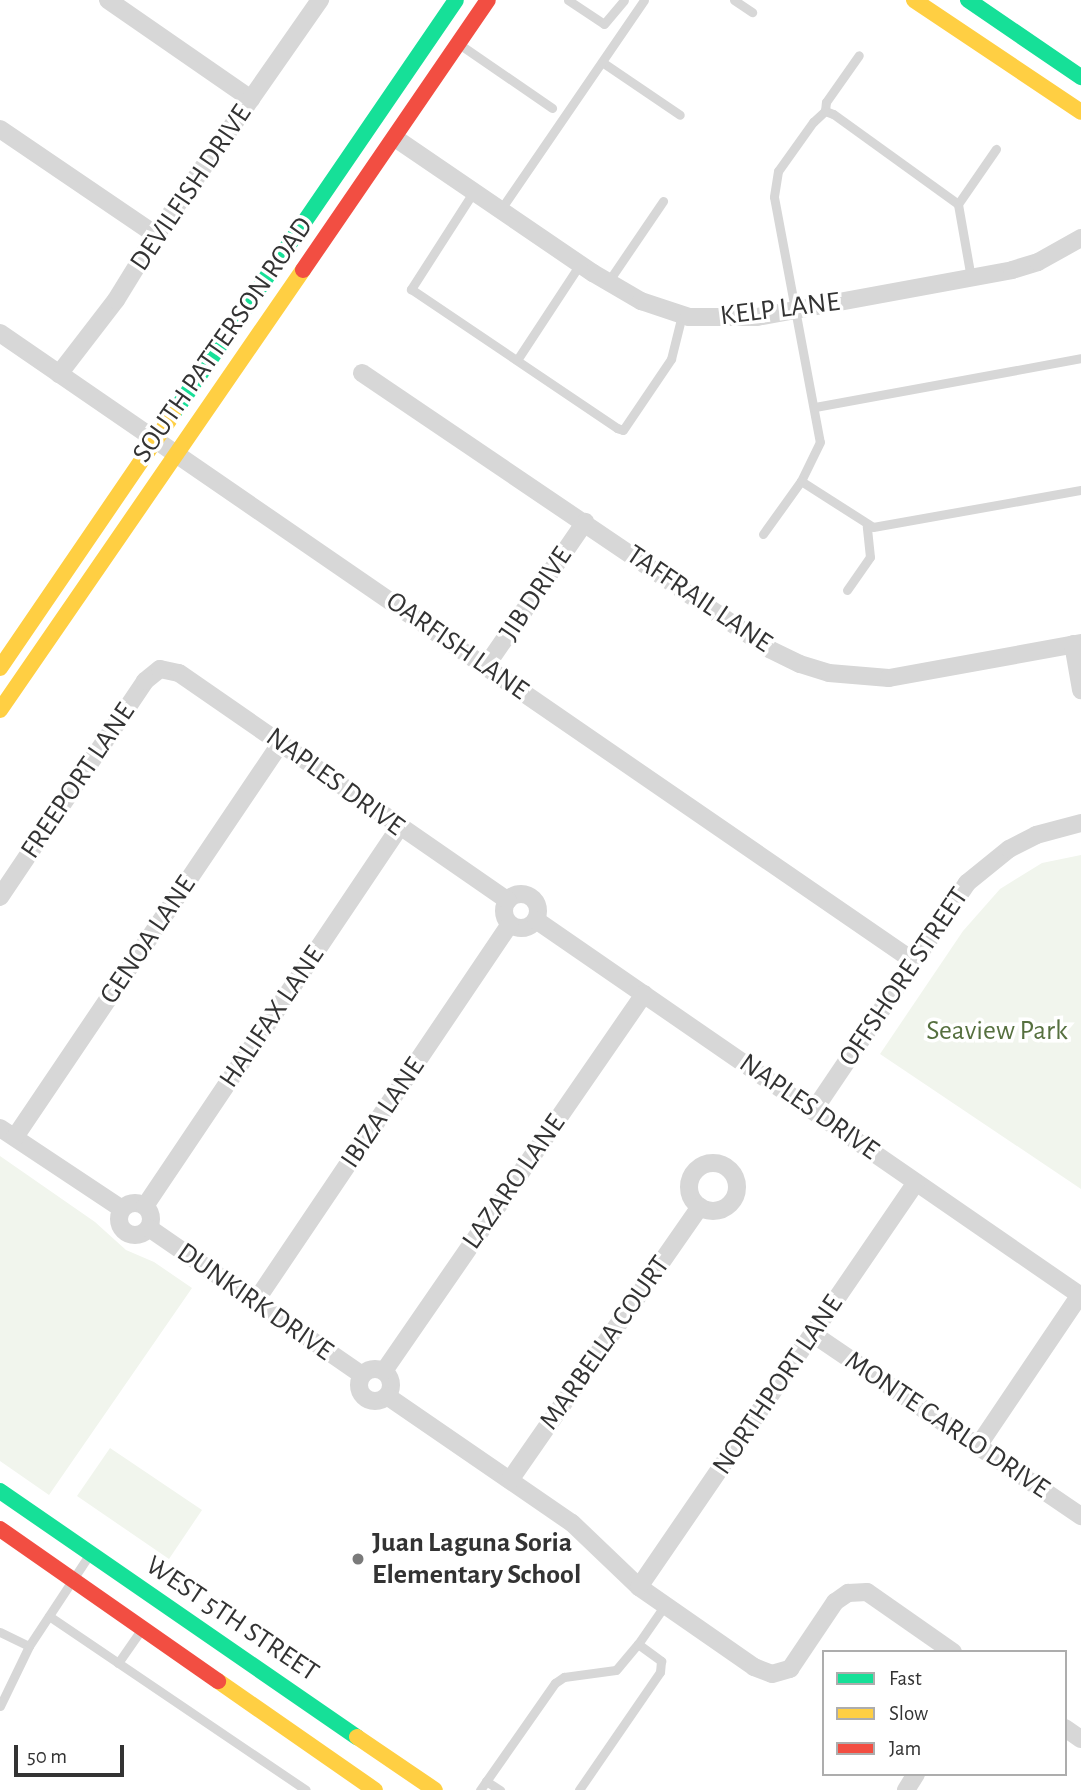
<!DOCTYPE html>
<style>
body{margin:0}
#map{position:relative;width:1081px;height:1790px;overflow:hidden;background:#fff;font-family:"Alegreya Sans",sans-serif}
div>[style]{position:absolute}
.green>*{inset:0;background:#f1f5ed}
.lane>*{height:9px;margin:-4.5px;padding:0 4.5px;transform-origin:4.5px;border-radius:4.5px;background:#d7d7d7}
.street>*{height:18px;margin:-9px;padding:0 9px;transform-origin:9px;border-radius:9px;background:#d7d7d7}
.street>.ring{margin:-9px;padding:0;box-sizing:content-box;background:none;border:18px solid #d7d7d7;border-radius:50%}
.fast>*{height:16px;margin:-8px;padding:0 8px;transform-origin:8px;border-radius:8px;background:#16e098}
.slow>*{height:16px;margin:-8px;padding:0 8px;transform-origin:8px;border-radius:8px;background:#ffcf43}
.jam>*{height:16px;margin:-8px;padding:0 8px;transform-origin:8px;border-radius:8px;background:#f24e42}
.dots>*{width:19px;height:19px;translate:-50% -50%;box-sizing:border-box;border:4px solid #fff;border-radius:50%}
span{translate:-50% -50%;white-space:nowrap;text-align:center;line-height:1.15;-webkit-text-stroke:7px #fff;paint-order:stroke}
.street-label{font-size:28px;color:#333}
.park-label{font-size:28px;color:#56703f}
.poi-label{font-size:28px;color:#333;font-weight:700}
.left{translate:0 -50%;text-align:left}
.legend{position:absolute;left:822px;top:1650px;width:245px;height:126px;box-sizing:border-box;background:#fff;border:2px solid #adadad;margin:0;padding:9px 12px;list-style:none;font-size:21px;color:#333}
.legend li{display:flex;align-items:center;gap:14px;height:35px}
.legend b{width:35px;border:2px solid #adadad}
.scale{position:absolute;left:14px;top:1745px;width:110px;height:32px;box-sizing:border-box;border:4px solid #333;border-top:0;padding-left:9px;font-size:21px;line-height:24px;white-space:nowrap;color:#333;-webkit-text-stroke:5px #fff;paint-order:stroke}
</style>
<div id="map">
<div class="green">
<div style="clip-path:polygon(1081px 855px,1081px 1189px,880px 1054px,963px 931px,1000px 889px,1042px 863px)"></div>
<div style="clip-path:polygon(0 1156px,95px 1222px,126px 1250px,154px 1262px,192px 1288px,49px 1495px,0 1461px)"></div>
<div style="clip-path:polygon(110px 1448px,202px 1510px,169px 1559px,77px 1496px)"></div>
</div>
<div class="lane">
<div style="left:568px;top:0;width:43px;rotate:33.7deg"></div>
<div style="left:604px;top:24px;width:31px;rotate:-50deg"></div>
<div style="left:734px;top:0;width:22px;rotate:34deg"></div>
<div style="left:459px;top:44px;width:113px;rotate:34.5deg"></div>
<div style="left:602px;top:62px;width:94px;rotate:34.2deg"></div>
<div style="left:825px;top:111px;width:9px;rotate:-84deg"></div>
<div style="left:826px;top:102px;width:57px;rotate:-54.9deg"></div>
<div style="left:474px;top:191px;width:117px;rotate:122.7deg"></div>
<div style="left:411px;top:289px;width:249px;rotate:34deg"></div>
<div style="left:617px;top:428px;width:6px;rotate:18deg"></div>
<div style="left:623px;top:430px;width:86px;rotate:-55.9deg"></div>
<div style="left:671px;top:359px;width:45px;rotate:-76deg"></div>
<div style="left:958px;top:204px;width:67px;rotate:-55.4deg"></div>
<div style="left:501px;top:209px;width:253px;rotate:-55.6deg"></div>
<div style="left:971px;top:278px;width:75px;rotate:-100deg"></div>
<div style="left:958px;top:204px;width:154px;rotate:-144.2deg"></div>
<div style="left:833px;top:114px;width:9px;rotate:-159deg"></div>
<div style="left:825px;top:111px;width:16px;rotate:137deg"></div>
<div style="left:813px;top:122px;width:60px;rotate:125.5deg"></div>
<div style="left:778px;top:171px;width:26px;rotate:99deg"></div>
<div style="left:774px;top:197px;width:249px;rotate:79.4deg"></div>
<div style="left:820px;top:442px;width:43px;rotate:116deg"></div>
<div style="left:801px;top:481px;width:85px;rotate:32.6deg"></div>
<div style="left:873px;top:527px;width:211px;rotate:-10.1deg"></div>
<div style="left:608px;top:282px;width:98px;rotate:-55.8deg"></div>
<div style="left:517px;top:360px;width:115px;rotate:-56.7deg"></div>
<div style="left:815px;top:407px;width:270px;rotate:-10.4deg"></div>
<div style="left:763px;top:534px;width:65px;rotate:-54.4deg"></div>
<div style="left:847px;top:590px;width:40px;rotate:-55.1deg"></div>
<div style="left:870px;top:557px;width:31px;rotate:-96deg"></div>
<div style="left:49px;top:1616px;width:310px;rotate:34.1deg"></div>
<div style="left:0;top:1632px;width:32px;rotate:26deg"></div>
<div style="left:638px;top:1644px;width:47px;rotate:-55.3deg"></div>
<div style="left:118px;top:1663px;width:40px;rotate:-55.1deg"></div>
<div style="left:0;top:1706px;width:67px;rotate:-64.2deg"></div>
<div style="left:29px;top:1646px;width:109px;rotate:-56.6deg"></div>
<div style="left:486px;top:1781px;width:17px;rotate:33deg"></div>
<div style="left:480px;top:1790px;width:131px;rotate:-55deg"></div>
<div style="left:555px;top:1683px;width:11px;rotate:-34deg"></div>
<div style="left:564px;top:1677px;width:52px;rotate:-7.7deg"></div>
<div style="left:616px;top:1670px;width:34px;rotate:-50deg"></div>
<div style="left:638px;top:1644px;width:29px;rotate:36deg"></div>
<div style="left:661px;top:1661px;width:11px;rotate:95deg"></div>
<div style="left:660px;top:1672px;width:143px;rotate:124.5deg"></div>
</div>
<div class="street">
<div style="left:108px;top:0;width:174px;rotate:34.7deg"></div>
<div style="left:0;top:129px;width:189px;rotate:34.2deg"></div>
<div style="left:395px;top:138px;width:240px;rotate:34.3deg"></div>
<div style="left:593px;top:273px;width:56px;rotate:30.3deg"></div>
<div style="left:641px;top:301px;width:51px;rotate:18.4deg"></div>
<div style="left:689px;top:317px;width:68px"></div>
<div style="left:757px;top:317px;width:259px;rotate:-10.4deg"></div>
<div style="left:1012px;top:270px;width:27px;rotate:-17deg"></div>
<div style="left:1038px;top:262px;width:49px;rotate:-29.2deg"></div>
<div style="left:0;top:333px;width:1107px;rotate:34.51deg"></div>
<div style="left:362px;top:373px;width:492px;rotate:34.1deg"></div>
<div style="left:769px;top:649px;width:34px;rotate:26deg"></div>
<div style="left:800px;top:664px;width:30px;rotate:17deg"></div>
<div style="left:829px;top:673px;width:60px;rotate:4.8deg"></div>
<div style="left:889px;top:678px;width:195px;rotate:-10.3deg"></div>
<div style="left:59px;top:374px;width:93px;rotate:-52.4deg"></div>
<div style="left:116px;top:300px;width:76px;rotate:-58.4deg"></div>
<div style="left:156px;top:235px;width:287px;rotate:-55.1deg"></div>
<div style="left:1073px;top:644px;width:47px;rotate:80.1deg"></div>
<div style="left:486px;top:666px;width:175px;rotate:-55.5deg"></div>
<div class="ring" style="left:504px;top:894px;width:16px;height:16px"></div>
<div style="left:0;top:897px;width:260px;rotate:-56.1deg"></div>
<div style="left:145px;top:681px;width:19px;rotate:-39deg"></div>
<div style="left:160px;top:669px;width:19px;rotate:12deg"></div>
<div style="left:179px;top:673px;width:400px;rotate:34.7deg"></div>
<div style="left:536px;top:920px;width:662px;rotate:34.6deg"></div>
<div style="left:814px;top:1110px;width:274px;rotate:-56deg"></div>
<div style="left:967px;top:883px;width:54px;rotate:-39deg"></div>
<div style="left:1009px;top:849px;width:30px;rotate:-27deg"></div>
<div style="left:1036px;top:835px;width:47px;rotate:-14.9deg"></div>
<div style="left:0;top:1128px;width:146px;rotate:33.6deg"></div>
<div style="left:15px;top:1137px;width:476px;rotate:-56deg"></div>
<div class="ring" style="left:689px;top:1163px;width:30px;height:30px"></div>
<div class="ring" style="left:119px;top:1203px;width:14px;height:14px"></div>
<div style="left:145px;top:1206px;width:455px;rotate:-56.1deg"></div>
<div style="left:149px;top:1228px;width:259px;rotate:34.6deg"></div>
<div style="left:255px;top:1302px;width:456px;rotate:-56deg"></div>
<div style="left:813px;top:1334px;width:324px;rotate:34.2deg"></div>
<div class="ring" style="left:359px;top:1369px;width:14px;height:14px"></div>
<div style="left:384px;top:1371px;width:458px;rotate:-55.4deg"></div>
<div style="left:387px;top:1396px;width:224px;rotate:34.5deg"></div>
<div style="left:572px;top:1523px;width:93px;rotate:43.7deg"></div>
<div style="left:639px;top:1587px;width:140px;rotate:34.8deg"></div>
<div style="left:754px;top:1667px;width:19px;rotate:21deg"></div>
<div style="left:772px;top:1674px;width:19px;rotate:-16deg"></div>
<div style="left:790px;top:1669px;width:81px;rotate:-56.1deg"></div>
<div style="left:835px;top:1602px;width:16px;rotate:-35deg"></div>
<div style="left:848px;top:1593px;width:19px;rotate:-3deg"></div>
<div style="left:867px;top:1592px;width:105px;rotate:34.9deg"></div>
<div style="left:978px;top:1446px;width:182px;rotate:-56deg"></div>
<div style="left:510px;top:1480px;width:333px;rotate:-55.2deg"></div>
<div style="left:639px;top:1587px;width:490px;rotate:-55.6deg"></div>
<div style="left:1065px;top:1728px;width:19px;rotate:35deg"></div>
<div style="left:906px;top:1790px;width:19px;rotate:-58deg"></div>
</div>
<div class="fast">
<div style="left:968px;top:0;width:137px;rotate:34.3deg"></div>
<div style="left:173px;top:414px;width:501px;rotate:-55.64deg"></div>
<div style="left:0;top:1491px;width:434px;rotate:34.6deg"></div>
</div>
<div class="slow">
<div style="left:914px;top:0;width:201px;rotate:33.8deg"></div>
<div style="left:0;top:668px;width:307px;rotate:-55.7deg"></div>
<div style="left:0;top:710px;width:534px;rotate:-55.45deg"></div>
<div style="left:218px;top:1681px;width:191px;rotate:34.8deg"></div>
<div style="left:357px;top:1737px;width:94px;rotate:34.2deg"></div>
</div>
<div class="jam">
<div style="left:303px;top:270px;width:327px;rotate:-55.6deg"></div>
<div style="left:0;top:1529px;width:266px;rotate:34.9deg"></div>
</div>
<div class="dots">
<div style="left:358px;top:1559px;background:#7a7a7a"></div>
</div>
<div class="street-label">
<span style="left:191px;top:188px;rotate:-56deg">DEVILFISH DRIVE</span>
<span style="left:780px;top:309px;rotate:-7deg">KELP LANE</span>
<span style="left:223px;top:340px;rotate:-55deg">SOUTH PATTERSON ROAD</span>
<span style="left:536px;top:594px;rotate:-56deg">JIB DRIVE</span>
<span style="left:699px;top:599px;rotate:34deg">TAFFRAIL LANE</span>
<span style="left:457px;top:646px;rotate:35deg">OARFISH LANE</span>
<span style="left:78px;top:781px;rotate:-56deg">FREEPORT LANE</span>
<span style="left:335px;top:782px;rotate:36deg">NAPLES DRIVE</span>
<span style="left:148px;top:940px;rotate:-56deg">GENOA LANE</span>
<span style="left:904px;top:977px;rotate:-56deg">OFFSHORE STREET</span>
<span style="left:272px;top:1017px;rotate:-56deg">HALIFAX LANE</span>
<span style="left:809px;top:1107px;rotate:35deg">NAPLES DRIVE</span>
<span style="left:383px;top:1113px;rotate:-56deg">IBIZA LANE</span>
<span style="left:514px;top:1182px;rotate:-55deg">LAZARO LANE</span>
<span style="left:255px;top:1302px;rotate:35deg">DUNKIRK DRIVE</span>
<span style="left:605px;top:1343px;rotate:-55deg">MARBELLA COURT</span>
<span style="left:778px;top:1385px;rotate:-56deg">NORTHPORT LANE</span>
<span style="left:947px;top:1425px;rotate:34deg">MONTE CARLO DRIVE</span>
<span style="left:232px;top:1619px;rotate:34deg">WEST 5TH STREET</span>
</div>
<div class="park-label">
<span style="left:997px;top:1031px">Seaview Park</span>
</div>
<div class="poi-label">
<span class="left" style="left:372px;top:1559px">Juan Laguna Soria<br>Elementary School</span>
</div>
<ul class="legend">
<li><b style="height:9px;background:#16e098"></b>Fast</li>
<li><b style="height:9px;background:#ffcf43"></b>Slow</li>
<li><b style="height:9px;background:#f24e42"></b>Jam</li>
</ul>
<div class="scale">50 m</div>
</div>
